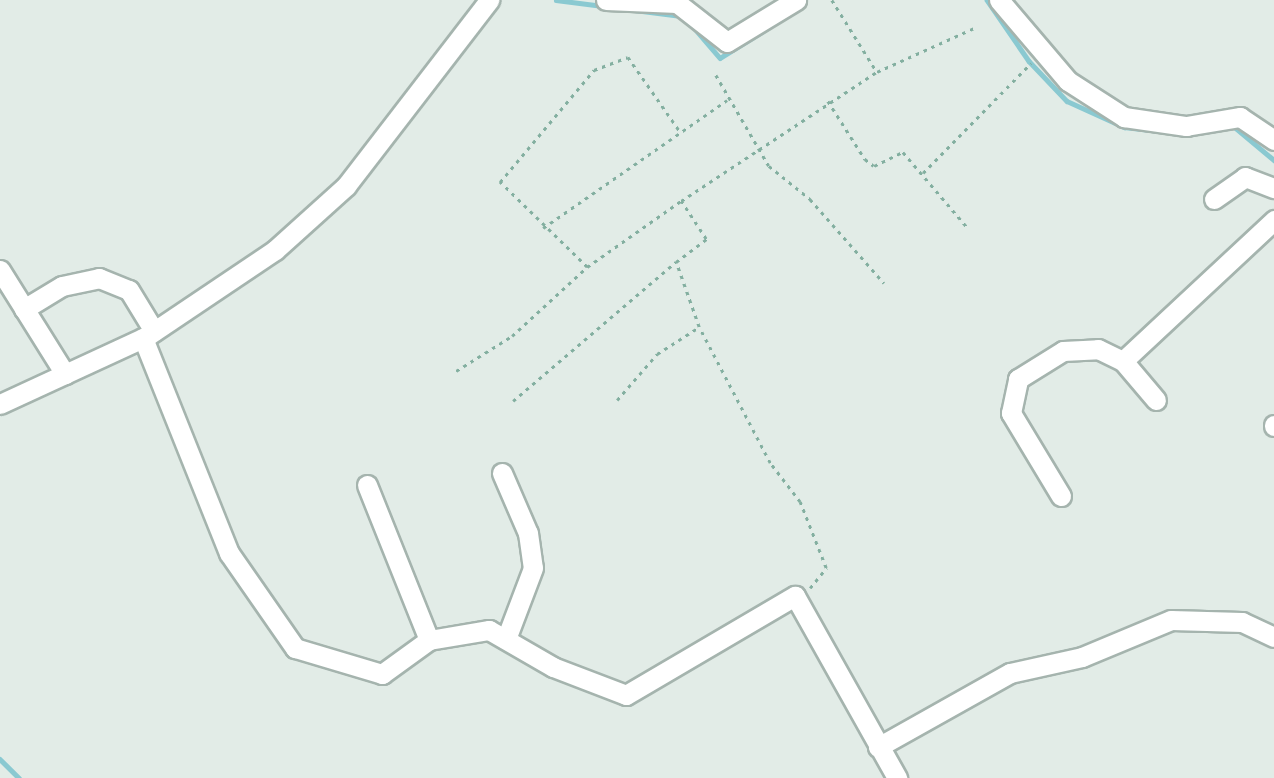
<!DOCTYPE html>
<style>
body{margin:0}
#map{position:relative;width:1274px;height:778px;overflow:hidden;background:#e2ece7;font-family:Raleway,sans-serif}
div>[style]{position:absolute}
.stream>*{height:4.5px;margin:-2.25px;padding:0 2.25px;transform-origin:2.25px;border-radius:2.25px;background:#8ac9d1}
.path>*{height:2.5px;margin-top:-1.25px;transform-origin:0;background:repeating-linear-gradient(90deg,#83afa0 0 3.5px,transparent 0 8.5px)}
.roads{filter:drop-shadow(2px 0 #a5b4ae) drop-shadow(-2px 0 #a5b4ae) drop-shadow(0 2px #a5b4ae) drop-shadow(0 -2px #a5b4ae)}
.minor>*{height:19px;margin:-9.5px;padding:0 9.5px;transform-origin:9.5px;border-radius:9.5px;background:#fff}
span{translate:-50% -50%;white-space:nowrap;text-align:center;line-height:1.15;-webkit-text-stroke:7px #f2f9f5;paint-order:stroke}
</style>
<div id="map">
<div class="stream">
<div style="left:556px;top:0;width:126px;rotate:7.3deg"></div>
<div style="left:987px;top:0;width:74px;rotate:55.5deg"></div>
<div style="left:1029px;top:61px;width:55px;rotate:46.5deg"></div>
<div style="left:1067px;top:101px;width:63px;rotate:24.5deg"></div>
<div style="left:1124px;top:127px;width:62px;rotate:6.4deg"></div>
<div style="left:690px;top:23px;width:46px;rotate:49.4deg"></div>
<div style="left:720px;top:58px;width:57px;rotate:-32deg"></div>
<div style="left:1232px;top:125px;width:55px;rotate:39.8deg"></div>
<div style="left:0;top:759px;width:27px;rotate:45deg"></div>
</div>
<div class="path">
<div style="left:832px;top:0;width:85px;rotate:58deg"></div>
<div style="left:716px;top:75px;width:105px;rotate:59.8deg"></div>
<div style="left:769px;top:166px;width:53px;rotate:38.8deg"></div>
<div style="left:810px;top:199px;width:112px;rotate:48.6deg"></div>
<div style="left:828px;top:101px;width:69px;rotate:57.5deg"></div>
<div style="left:865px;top:159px;width:11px;rotate:38deg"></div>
<div style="left:874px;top:166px;width:32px;rotate:-26deg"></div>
<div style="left:903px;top:152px;width:100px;rotate:49.5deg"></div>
<div style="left:923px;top:173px;width:154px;rotate:-45.5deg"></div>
<div style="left:543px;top:228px;width:224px;rotate:-34.8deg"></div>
<div style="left:587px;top:267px;width:122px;rotate:-135.7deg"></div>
<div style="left:500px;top:182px;width:146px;rotate:-50deg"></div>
<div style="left:594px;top:70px;width:36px;rotate:-21deg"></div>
<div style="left:628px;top:57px;width:93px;rotate:55.1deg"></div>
<div style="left:456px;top:371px;width:66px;rotate:-32deg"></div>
<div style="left:512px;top:336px;width:102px;rotate:-42.6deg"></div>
<div style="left:587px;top:267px;width:115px;rotate:-35.1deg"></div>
<div style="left:617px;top:400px;width:61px;rotate:-49deg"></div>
<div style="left:657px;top:354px;width:50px;rotate:-32.7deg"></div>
<div style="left:513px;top:401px;width:214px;rotate:-40.5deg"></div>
<div style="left:810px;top:588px;width:26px;rotate:-51deg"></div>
<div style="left:826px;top:568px;width:71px;rotate:-111.5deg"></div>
<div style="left:800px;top:502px;width:49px;rotate:-127.6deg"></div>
<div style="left:770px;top:463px;width:153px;rotate:-117.6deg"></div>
<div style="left:699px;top:327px;width:69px;rotate:-109.5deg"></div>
<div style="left:676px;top:262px;width:38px;rotate:-37deg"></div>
<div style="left:706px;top:239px;width:45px;rotate:-123.3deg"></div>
<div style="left:681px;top:201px;width:235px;rotate:-33.4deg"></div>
<div style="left:877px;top:72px;width:107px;rotate:-24.4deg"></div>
</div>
<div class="roads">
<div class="minor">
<div style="left:606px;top:0;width:71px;rotate:2.4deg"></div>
<div style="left:677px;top:3px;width:63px;rotate:38deg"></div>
<div style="left:727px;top:42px;width:81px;rotate:-31.3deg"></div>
<div style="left:999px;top:0;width:106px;rotate:49.6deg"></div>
<div style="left:1068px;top:81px;width:67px;rotate:32.7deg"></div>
<div style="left:1124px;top:117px;width:63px;rotate:8.3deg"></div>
<div style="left:1186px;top:126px;width:55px;rotate:-9.5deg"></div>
<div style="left:1240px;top:117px;width:41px;rotate:34.1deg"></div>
<div style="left:1214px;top:199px;width:38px;rotate:-35deg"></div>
<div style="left:1245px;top:177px;width:31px;rotate:21deg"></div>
<div style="left:0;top:270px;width:123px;rotate:58deg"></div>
<div style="left:24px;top:309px;width:44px;rotate:-31.2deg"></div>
<div style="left:62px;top:286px;width:38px;rotate:-12deg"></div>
<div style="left:99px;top:278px;width:32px;rotate:22deg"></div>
<div style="left:129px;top:290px;width:48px;rotate:58.6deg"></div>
<div style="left:143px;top:338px;width:232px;rotate:68.2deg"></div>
<div style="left:229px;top:553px;width:116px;rotate:55.2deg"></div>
<div style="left:295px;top:648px;width:91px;rotate:16.6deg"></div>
<div style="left:382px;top:674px;width:58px;rotate:-35.9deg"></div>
<div style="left:429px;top:640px;width:61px;rotate:-9.5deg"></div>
<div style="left:489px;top:630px;width:74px;rotate:30deg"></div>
<div style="left:553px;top:667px;width:78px;rotate:21deg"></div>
<div style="left:626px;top:695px;width:196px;rotate:-30.4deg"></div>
<div style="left:795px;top:596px;width:209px;rotate:60.7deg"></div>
<div style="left:1123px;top:361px;width:207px;rotate:-43deg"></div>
<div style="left:0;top:404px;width:162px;rotate:-24.8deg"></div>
<div style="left:147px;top:336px;width:154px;rotate:-33.9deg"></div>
<div style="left:275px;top:250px;width:96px;rotate:-42deg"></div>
<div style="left:346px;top:186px;width:235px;rotate:-52.4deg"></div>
<div style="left:1274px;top:426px;width:1px;rotate:-90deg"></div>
<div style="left:502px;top:473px;width:65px;rotate:66.6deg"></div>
<div style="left:528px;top:533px;width:35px;rotate:82deg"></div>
<div style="left:533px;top:568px;width:76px;rotate:110.8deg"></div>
<div style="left:367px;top:485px;width:167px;rotate:68.2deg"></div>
<div style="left:1061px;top:496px;width:97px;rotate:-121.1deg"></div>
<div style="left:1011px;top:413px;width:35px;rotate:-78deg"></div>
<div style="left:1018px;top:379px;width:53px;rotate:-31.9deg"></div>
<div style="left:1063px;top:351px;width:35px;rotate:-3deg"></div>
<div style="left:1098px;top:349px;width:28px;rotate:26deg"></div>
<div style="left:1123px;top:361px;width:51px;rotate:49.8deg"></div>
<div style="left:878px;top:747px;width:151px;rotate:-29.3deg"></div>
<div style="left:1010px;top:673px;width:74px;rotate:-12.5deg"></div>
<div style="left:1082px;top:657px;width:96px;rotate:-22.6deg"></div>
<div style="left:1171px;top:620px;width:71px;rotate:1.6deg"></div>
<div style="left:1242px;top:622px;width:35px;rotate:25deg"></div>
</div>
</div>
</div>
